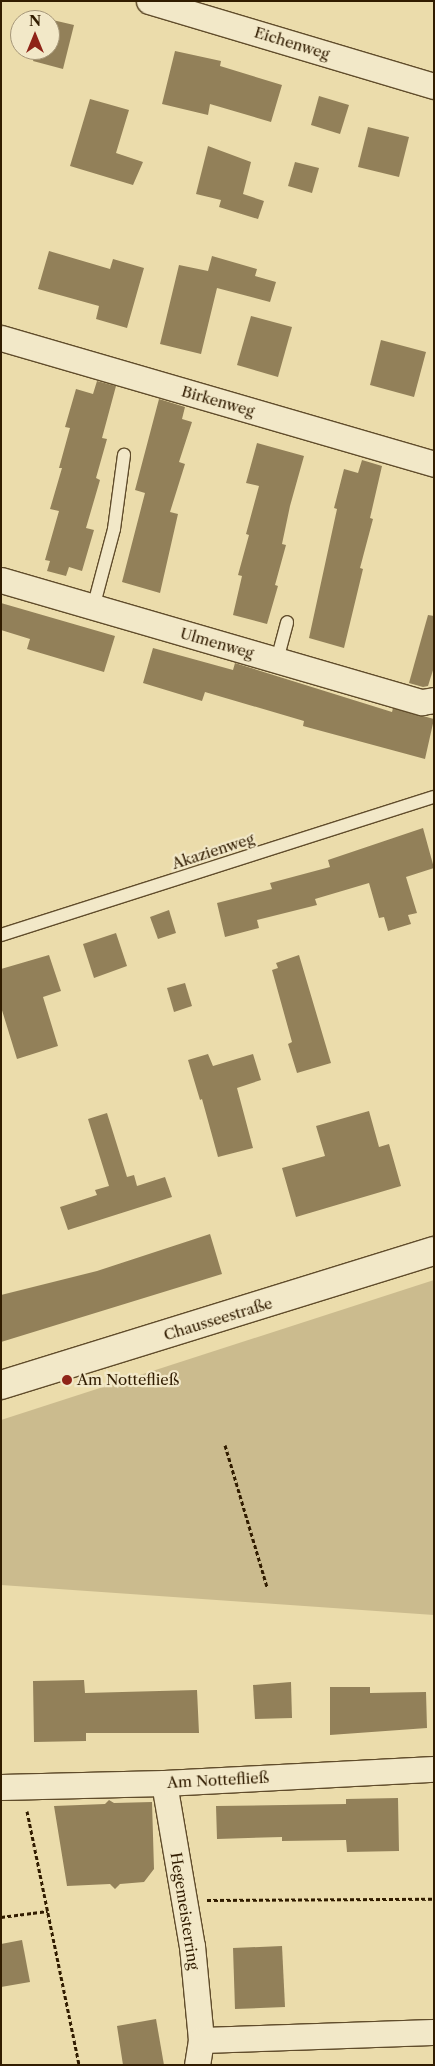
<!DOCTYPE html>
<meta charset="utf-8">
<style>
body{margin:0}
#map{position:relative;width:435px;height:2066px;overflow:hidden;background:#ebdcab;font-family:"Libre Caslon Text",serif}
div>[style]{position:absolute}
.green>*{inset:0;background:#cbbb8e}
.building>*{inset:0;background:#928059}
.path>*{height:3px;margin-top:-1.5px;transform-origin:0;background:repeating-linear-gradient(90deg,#311c00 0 4px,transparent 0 6.5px)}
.roads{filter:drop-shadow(1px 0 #604c2b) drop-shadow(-1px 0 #604c2b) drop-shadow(0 1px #604c2b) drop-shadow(0 -1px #604c2b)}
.lane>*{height:12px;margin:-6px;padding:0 6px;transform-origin:6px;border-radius:6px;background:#f2e8c8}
.street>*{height:25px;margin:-12.5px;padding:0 12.5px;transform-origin:12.5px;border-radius:12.5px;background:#f2e8c8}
.secondary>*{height:28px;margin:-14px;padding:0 14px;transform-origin:14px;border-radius:14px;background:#f2e8c8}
.dots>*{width:14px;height:14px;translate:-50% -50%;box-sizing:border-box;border:2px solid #f2e8c8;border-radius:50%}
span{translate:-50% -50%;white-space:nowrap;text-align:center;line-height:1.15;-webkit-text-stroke:4.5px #f2e8c8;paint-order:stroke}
.street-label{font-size:15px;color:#311c00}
.poi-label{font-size:15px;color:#311c00}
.left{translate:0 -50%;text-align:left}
.frame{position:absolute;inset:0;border:2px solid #311c00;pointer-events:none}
.north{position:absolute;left:10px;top:10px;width:50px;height:50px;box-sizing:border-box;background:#f2e8c8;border:1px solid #a59678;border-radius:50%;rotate:0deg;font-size:14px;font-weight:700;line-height:20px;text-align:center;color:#311c00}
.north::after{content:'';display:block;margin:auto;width:18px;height:22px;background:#8f2418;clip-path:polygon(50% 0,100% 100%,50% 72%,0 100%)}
</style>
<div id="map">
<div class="green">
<div style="clip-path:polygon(434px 1280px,434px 1615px,1px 1585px,1px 1420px)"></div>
</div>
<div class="building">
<div style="clip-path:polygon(44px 18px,74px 25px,63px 69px,33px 61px,36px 50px,50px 50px,50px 20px)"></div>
<div style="clip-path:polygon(175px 51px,221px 61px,220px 66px,282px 85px,271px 122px,210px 104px,208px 115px,162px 104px)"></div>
<div style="clip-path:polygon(319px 96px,349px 105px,340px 134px,311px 125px)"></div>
<div style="clip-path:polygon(90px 99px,129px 110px,116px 153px,143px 162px,133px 185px,70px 166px)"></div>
<div style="clip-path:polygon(368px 127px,409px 137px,399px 177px,358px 167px)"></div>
<div style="clip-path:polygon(208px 146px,251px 162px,243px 194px,264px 201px,258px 219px,219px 207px,221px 200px,196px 194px)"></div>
<div style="clip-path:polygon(295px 162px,319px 168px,312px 193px,288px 186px)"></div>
<div style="clip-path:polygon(49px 251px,110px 269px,113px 259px,144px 268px,127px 328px,96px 319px,99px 306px,38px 289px)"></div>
<div style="clip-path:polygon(212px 256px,257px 269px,255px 276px,276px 282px,270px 302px,217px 288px,201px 354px,160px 344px,179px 265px,208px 271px)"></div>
<div style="clip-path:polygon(251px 316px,292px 327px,278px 377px,237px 365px)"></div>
<div style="clip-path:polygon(381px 340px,426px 352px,414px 397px,370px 385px)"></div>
<div style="clip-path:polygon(97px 381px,116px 386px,102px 438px,107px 439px,96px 478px,100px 480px,86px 528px,94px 530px,82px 571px,69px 567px,66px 576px,47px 571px,50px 561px,45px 560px,59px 511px,50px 509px,62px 468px,59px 468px,70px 428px,65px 427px,76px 389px,93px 394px)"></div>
<div style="clip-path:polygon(159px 399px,185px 407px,182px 419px,192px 422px,179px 462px,185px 464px,170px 512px,178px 514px,160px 593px,122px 582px,145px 493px,135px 490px)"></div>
<div style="clip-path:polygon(257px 443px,304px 456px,290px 506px,282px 544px,286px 545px,275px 585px,278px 586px,267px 624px,233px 615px,242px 576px,238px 575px,249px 535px,246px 534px,259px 486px,246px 483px)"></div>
<div style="clip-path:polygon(362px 460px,382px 466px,370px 518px,373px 519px,360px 568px,363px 569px,344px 648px,309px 638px,337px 509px,334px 508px,344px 469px,358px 473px)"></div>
<div style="clip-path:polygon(1px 603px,115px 636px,104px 672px,27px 649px,30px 639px,1px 630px)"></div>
<div style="clip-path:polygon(428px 615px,434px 616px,434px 667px,428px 686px,423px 687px,409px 683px)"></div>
<div style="clip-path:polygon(153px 648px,233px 670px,235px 663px,392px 712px,393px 708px,434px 719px,425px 759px,303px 726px,304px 721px,205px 692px,202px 701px,143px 683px)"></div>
<div style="clip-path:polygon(423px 828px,434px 868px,406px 877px,417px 913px,408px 915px,411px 924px,388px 931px,384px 917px,379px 918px,369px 883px,315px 899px,317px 905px,257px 920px,259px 928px,225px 937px,217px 903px,272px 889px,270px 883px,330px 867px,328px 860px)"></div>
<div style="clip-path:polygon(169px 910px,176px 933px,158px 939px,150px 917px)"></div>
<div style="clip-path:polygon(116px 933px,127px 966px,94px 978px,83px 944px)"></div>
<div style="clip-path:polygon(49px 955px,61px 991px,43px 997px,58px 1046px,17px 1059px,1px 1007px,1px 969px)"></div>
<div style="clip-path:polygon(299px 955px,331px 1063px,297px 1073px,288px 1044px,292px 1042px,272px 970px,278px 968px,276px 963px)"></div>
<div style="clip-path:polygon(185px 983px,192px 1006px,174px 1012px,167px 988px)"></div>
<div style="clip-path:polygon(208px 1054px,213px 1066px,253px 1054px,261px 1080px,237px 1088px,253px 1148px,218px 1157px,202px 1099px,200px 1100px,188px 1060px)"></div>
<div style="clip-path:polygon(369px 1111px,379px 1147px,389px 1144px,401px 1186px,296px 1217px,282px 1168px,325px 1156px,316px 1126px)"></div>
<div style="clip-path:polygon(107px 1113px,127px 1177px,134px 1175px,137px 1186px,165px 1177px,172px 1197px,68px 1230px,60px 1207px,97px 1195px,95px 1190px,109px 1186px,88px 1119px)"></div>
<div style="clip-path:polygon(210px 1234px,222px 1274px,1px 1342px,1px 1295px,97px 1271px)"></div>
<div style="clip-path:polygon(84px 1680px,85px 1693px,197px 1690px,199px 1733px,86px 1733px,86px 1741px,34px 1742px,33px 1681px)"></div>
<div style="clip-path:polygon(291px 1682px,292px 1718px,255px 1719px,253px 1685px)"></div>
<div style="clip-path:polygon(330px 1687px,370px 1687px,370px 1693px,426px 1692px,427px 1728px,330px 1735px)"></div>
<div style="clip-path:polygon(398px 1798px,399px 1851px,347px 1852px,346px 1840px,282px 1841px,282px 1837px,217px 1839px,216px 1806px,346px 1804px,346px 1799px)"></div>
<div style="clip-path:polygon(109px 1800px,114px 1803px,152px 1802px,154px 1869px,144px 1882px,120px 1884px,115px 1889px,110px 1884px,67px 1886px,54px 1806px,105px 1804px)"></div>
<div style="clip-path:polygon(22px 1940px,30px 1982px,1px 1987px,1px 1944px)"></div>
<div style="clip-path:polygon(282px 1946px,285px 2007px,235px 2009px,233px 1948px)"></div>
<div style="clip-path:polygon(156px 2019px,164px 2065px,123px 2065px,117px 2026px)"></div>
</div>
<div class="path">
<div style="left:225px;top:1445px;width:148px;rotate:73.5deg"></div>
<div style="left:27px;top:1811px;width:259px;rotate:78.4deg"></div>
<div style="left:207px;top:1900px;width:227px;rotate:-0.3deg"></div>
<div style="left:1px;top:1917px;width:47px;rotate:-7.3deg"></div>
</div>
<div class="roads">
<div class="lane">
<div style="left:93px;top:608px;width:82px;rotate:-75.1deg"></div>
<div style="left:114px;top:529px;width:75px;rotate:-82.3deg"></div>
<div style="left:277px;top:660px;width:39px;rotate:-75deg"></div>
<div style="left:1px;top:935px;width:454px;rotate:-17.7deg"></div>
</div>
<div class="street">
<div style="left:149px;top:1px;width:297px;rotate:16.6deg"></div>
<div style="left:1px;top:338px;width:451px;rotate:16.2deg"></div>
<div style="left:1px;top:580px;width:438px;rotate:16.2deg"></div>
<div style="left:422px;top:702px;width:12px;rotate:-9deg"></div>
<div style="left:164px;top:1783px;width:165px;rotate:80.3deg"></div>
<div style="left:192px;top:1946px;width:94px;rotate:84.5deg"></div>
<div style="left:201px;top:2040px;width:25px;rotate:99deg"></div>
<div style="left:1px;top:1787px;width:163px;rotate:-1.4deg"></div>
<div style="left:164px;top:1783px;width:270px;rotate:-3deg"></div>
<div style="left:201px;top:2040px;width:233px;rotate:-2deg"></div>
</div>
<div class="secondary">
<div style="left:1px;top:1385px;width:453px;rotate:-17.2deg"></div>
</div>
</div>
<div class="dots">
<div style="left:67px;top:1380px;background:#8f2418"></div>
</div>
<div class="street-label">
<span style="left:292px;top:43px;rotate:17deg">Eichenweg</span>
<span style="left:218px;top:401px;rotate:16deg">Birkenweg</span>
<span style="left:217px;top:643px;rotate:16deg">Ulmenweg</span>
<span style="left:213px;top:851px;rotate:-18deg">Akazienweg</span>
<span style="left:218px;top:1319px;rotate:-17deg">Chausseestraße</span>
<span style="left:218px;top:1780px;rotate:-3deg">Am Nottefließ</span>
<span style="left:185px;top:1911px;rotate:81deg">Hegemeisterring</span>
</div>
<div class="poi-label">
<span class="left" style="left:77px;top:1380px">Am Nottefließ</span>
</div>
<div class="frame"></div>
<div class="north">N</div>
</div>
